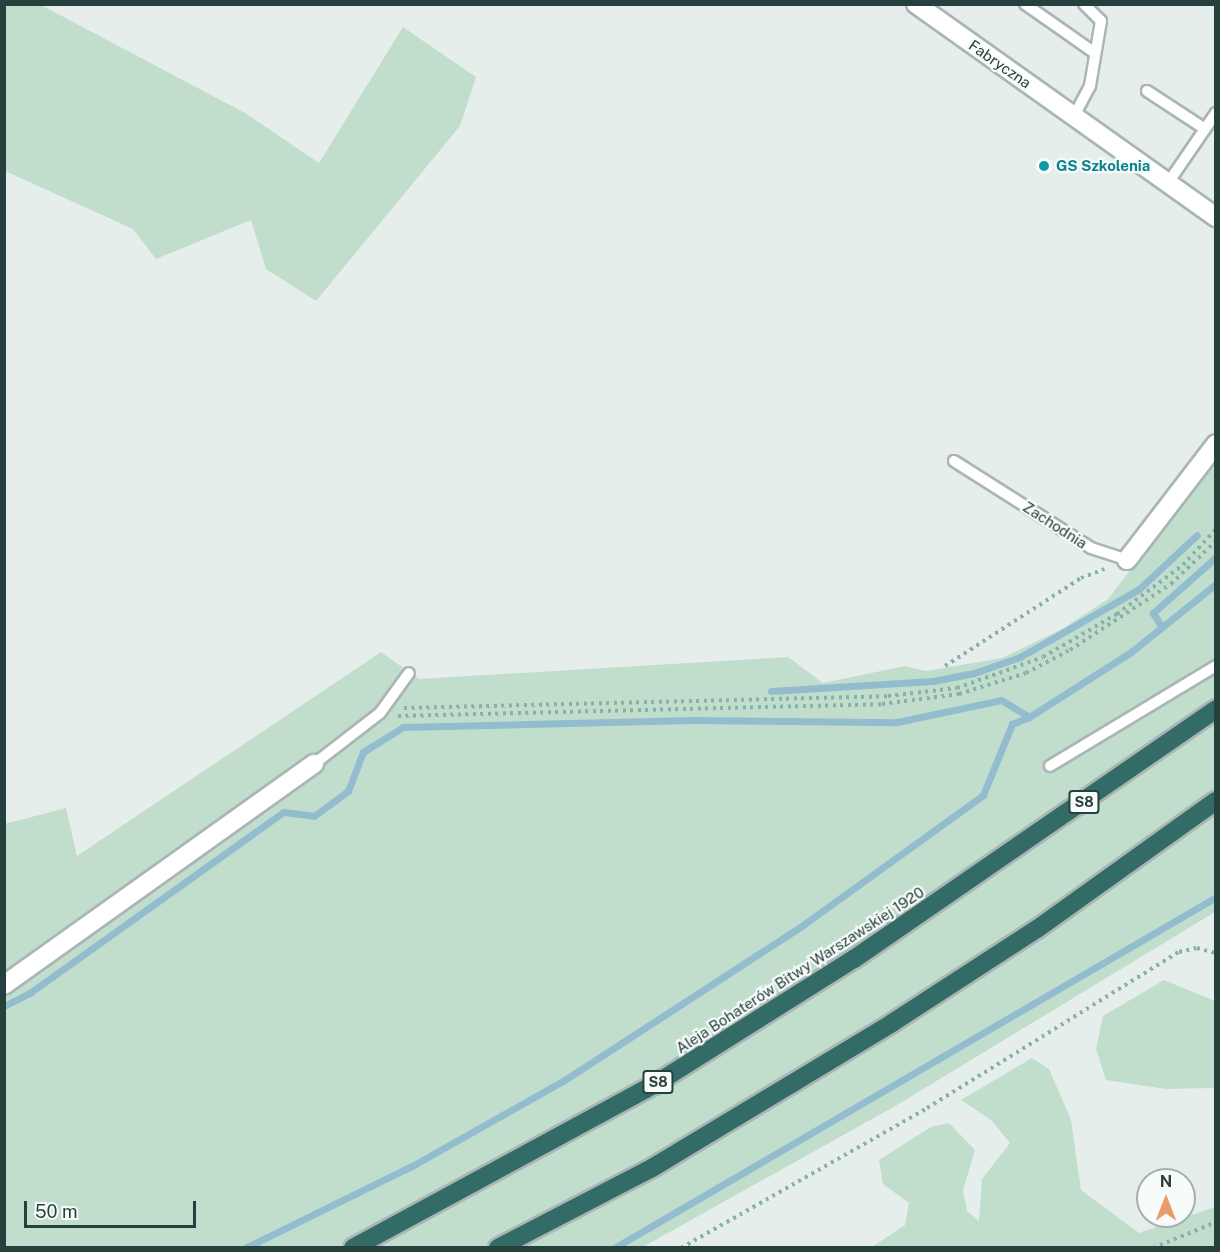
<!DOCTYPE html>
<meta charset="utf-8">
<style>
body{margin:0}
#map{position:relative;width:1220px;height:1252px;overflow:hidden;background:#e6eeec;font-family:"Public Sans",sans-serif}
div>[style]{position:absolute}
.green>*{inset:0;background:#c1decd}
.stream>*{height:7px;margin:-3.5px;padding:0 3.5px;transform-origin:3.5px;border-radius:3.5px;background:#93bdcf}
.path>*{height:4px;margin-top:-2px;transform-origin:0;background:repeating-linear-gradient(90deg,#89b0a9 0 3px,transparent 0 7.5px)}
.roads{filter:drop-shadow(2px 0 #a9b6b4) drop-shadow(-2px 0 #a9b6b4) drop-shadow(0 2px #a9b6b4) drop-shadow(0 -2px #a9b6b4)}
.lane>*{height:10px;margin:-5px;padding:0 5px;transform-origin:5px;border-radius:5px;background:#fff}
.street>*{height:18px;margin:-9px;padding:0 9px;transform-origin:9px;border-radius:9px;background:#fff}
.secondary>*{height:18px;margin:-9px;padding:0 9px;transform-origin:9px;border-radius:9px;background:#fff}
.highway>*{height:18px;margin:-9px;padding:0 9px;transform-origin:9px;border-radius:9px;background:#336b67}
.dots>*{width:16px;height:16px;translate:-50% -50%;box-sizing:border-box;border:3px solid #f7fbf9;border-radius:50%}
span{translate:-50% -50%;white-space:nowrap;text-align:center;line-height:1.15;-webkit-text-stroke:4.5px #f7fbf9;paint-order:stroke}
.shield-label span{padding:2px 4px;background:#f7fbf9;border:2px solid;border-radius:4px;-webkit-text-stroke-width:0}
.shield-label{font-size:14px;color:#26403d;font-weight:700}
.street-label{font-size:15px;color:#26403d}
.culture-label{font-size:15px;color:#0d838f;font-weight:700}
.left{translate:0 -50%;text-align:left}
.frame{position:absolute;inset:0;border:6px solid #26403d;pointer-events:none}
.north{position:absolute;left:1136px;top:1168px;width:60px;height:60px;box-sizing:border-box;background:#f7fbf9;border:2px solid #a3b0ae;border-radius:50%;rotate:0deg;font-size:16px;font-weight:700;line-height:24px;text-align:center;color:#26403d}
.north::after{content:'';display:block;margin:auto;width:21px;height:27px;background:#ea9b69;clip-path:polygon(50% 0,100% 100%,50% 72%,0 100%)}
.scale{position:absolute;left:24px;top:1201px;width:172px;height:27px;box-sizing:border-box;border:3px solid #26403d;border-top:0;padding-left:8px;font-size:18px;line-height:21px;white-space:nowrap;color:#26403d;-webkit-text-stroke:4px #f7fbf9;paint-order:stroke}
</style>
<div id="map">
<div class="green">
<div style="clip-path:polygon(5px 4px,41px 5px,245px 113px,319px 163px,403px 27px,476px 77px,460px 126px,316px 301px,266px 269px,251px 220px,156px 259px,133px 229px,5px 171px)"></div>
<div style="clip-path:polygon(1215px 461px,1215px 912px,897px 1105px,643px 1247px,5px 1247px,4px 824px,66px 808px,77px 856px,381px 652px,419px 679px,788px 657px,823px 683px,905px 666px,926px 671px,1002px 658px,1062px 629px,1108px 599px)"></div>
<div style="clip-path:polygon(1164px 980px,1215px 1001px,1215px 1088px,1166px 1089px,1106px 1080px,1096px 1049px,1103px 1016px)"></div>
<div style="clip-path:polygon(1032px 1058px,1049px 1069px,1071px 1120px,1081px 1190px,1139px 1233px,1215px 1207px,1215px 1247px,872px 1247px,905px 1225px,909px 1203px,883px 1184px,879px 1160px,931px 1127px,949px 1123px,975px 1150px,963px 1190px,967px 1211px,979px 1221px,982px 1179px,1010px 1143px,991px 1120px,961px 1100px)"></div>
</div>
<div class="stream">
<div style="left:1162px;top:627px;width:17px;rotate:-123deg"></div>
<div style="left:1153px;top:613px;width:84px;rotate:-41.6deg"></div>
<div style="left:771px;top:691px;width:162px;rotate:-3.5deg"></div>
<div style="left:933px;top:681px;width:42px;rotate:-11deg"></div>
<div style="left:974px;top:673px;width:49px;rotate:-19.2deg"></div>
<div style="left:1020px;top:657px;width:137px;rotate:-29.7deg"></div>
<div style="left:1139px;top:589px;width:79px;rotate:-43deg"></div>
<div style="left:4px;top:1006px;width:30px;rotate:-27deg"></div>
<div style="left:31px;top:992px;width:310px;rotate:-35.5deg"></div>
<div style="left:283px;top:812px;width:31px;rotate:7deg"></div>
<div style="left:314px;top:816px;width:42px;rotate:-36.3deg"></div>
<div style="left:348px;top:791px;width:42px;rotate:-69deg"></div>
<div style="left:363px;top:752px;width:47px;rotate:-32deg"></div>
<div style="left:403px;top:727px;width:289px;rotate:-1.4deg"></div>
<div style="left:692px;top:720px;width:205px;rotate:0.6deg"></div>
<div style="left:897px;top:722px;width:106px;rotate:-11.9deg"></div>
<div style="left:1001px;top:700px;width:33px;rotate:31deg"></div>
<div style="left:1029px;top:717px;width:121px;rotate:-32.5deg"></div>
<div style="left:1131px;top:652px;width:109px;rotate:-38.7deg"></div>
<div style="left:245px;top:1248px;width:186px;rotate:-26.2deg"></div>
<div style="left:412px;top:1166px;width:173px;rotate:-29.4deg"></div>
<div style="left:563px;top:1081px;width:286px;rotate:-33deg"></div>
<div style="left:803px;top:925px;width:222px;rotate:-35.8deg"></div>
<div style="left:983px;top:795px;width:77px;rotate:-67.8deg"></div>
<div style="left:1012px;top:724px;width:18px;rotate:-22deg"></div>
<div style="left:614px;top:1248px;width:697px;rotate:-30.24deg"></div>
</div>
<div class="path">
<div style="left:945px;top:666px;width:162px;rotate:-32.9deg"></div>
<div style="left:1081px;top:578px;width:25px;rotate:-21deg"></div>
<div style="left:404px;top:708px;width:484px;rotate:-1.4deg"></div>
<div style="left:888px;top:696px;width:69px;rotate:-6.6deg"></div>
<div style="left:957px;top:688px;width:91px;rotate:-19.8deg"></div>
<div style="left:1043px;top:657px;width:86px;rotate:-30.2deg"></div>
<div style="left:1117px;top:614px;width:82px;rotate:-36.6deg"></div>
<div style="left:1183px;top:565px;width:49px;rotate:-47.5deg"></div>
<div style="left:398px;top:716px;width:484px;rotate:-1.4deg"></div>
<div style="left:882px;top:704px;width:78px;rotate:-7.4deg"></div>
<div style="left:959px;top:694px;width:70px;rotate:-17.4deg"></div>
<div style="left:1026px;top:673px;width:50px;rotate:-27.6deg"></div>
<div style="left:1070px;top:650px;width:121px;rotate:-33.2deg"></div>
<div style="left:1171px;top:584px;width:62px;rotate:-43.7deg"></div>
<div style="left:681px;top:1248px;width:283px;rotate:-29.6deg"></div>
<div style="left:927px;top:1108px;width:296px;rotate:-31.8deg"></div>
<div style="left:1179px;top:952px;width:18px;rotate:-13deg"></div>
<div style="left:1197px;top:948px;width:20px;rotate:15deg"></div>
<div style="left:1153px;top:1248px;width:68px;rotate:-22.4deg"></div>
</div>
<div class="roads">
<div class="lane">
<div style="left:1025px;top:4px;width:85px;rotate:35deg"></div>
<div style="left:1147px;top:91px;width:69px;rotate:33.2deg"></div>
<div style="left:1074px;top:116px;width:34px;rotate:-62deg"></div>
<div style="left:1090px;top:86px;width:66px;rotate:-80.4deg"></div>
<div style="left:1101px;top:21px;width:24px;rotate:-135deg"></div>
<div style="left:1168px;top:183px;width:85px;rotate:-55.6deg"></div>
<div style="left:954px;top:461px;width:162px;rotate:32.4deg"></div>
<div style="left:1091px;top:548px;width:38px;rotate:18deg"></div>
<div style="left:314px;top:764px;width:83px;rotate:-37.7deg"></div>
<div style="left:380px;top:713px;width:49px;rotate:-54.1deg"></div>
<div style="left:1050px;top:766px;width:194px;rotate:-31.1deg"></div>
</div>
<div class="street">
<div style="left:1127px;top:560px;width:146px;rotate:-52.5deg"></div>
<div style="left:4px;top:985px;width:381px;rotate:-35.5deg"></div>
</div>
<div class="secondary">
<div style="left:916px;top:4px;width:368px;rotate:35.4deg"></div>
</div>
<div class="highway">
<div style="left:353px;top:1248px;width:349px;rotate:-28.5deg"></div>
<div style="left:660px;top:1081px;width:229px;rotate:-32.2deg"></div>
<div style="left:854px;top:959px;width:440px;rotate:-34.6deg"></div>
<div style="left:498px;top:1248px;width:174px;rotate:-27.5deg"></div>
<div style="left:652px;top:1168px;width:280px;rotate:-31.1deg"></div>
<div style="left:892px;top:1023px;width:173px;rotate:-33deg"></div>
<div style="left:1037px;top:929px;width:220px;rotate:-35.6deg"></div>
</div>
</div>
<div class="dots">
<div style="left:1044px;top:166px;background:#0f9aa8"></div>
</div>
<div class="shield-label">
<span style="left:1084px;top:802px">S8</span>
<span style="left:658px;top:1082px">S8</span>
</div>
<div class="street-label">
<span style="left:1000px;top:64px;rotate:35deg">Fabryczna</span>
<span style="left:1055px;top:525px;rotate:33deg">Zachodnia</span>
<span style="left:800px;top:970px;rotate:-33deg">Aleja Bohaterów Bitwy Warszawskiej 1920</span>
</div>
<div class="culture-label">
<span class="left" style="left:1056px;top:166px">GS Szkolenia</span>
</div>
<div class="frame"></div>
<div class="north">N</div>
<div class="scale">50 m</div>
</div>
